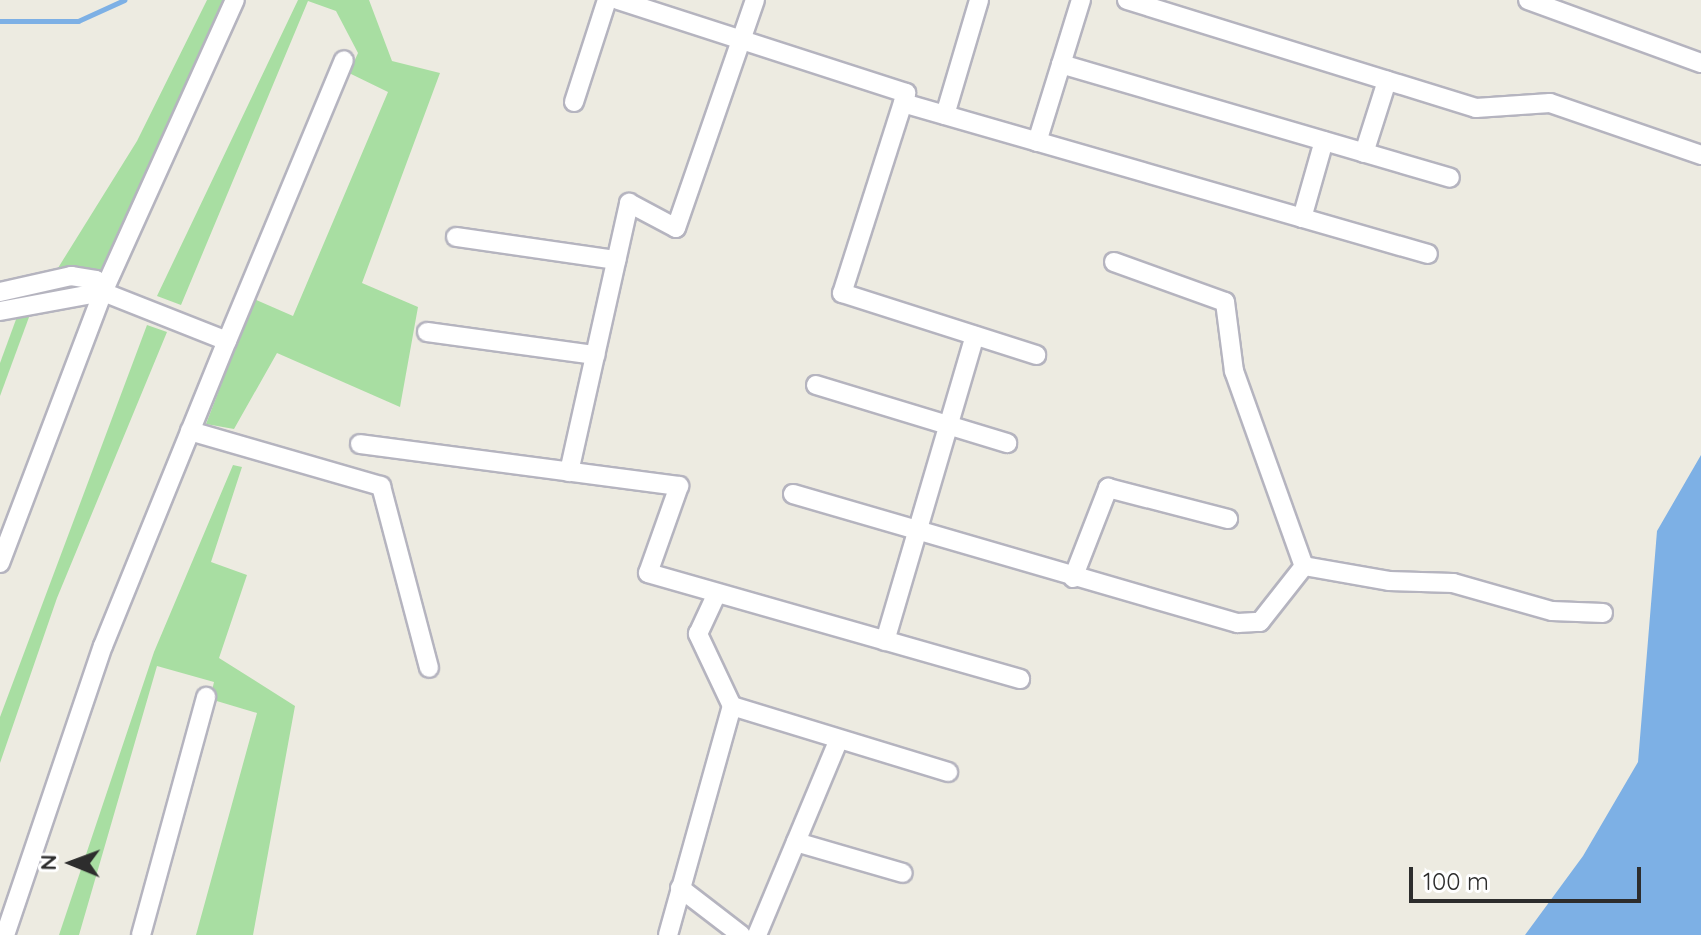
<!DOCTYPE html>
<style>
body{margin:0}
#map{position:relative;width:1701px;height:935px;overflow:hidden;background:#edebe1;font-family:Quicksand,sans-serif}
div>[style]{position:absolute}
.green>*{inset:0;background:#a8dea2}
.water>*{inset:0;background:#7db0e5}
.stream>*{height:5px;margin:-2.5px;padding:0 2.5px;transform-origin:2.5px;border-radius:2.5px;background:#7db0e5}
.roads{filter:drop-shadow(2px 0 #b5b4bf) drop-shadow(-2px 0 #b5b4bf) drop-shadow(0 2px #b5b4bf) drop-shadow(0 -2px #b5b4bf)}
.minor>*{height:18px;margin:-9px;padding:0 9px;transform-origin:9px;border-radius:9px;background:#fff}
span{translate:-50% -50%;white-space:nowrap;text-align:center;line-height:1.15;-webkit-text-stroke:8px #fff;paint-order:stroke}
.north{position:absolute;left:32px;top:823px;width:80px;height:80px;-webkit-text-stroke:6px #fff;paint-order:stroke;rotate:271deg;font-size:22px;font-weight:700;line-height:32px;text-align:center;color:#2d2d2d}
.north::after{content:'';display:block;margin:auto;width:28px;height:36px;background:#2d2d2d;clip-path:polygon(50% 0,100% 100%,50% 72%,0 100%)}
.scale{position:absolute;left:1409px;top:867px;width:232px;height:36px;box-sizing:border-box;border:4px solid #2d2d2d;border-top:0;padding-left:10px;font-size:24px;line-height:28px;white-space:nowrap;color:#2d2d2d;-webkit-text-stroke:6px #fff;paint-order:stroke}
</style>
<div id="map">
<div class="green">
<div style="clip-path:polygon(207px 0,232px 0,102px 273px,58px 268px,137px 141px)"></div>
<div style="clip-path:polygon(298px 0,369px 0,392px 61px,440px 73px,362px 283px,418px 307px,400px 407px,277px 353px,234px 429px,206px 424px,254px 299px,293px 316px,388px 92px,349px 73px,358px 53px,336px 11px,308px 1px,181px 305px,157px 296px)"></div>
<div style="clip-path:polygon(32px 309px,0 396px,0 363px,18px 314px)"></div>
<div style="clip-path:polygon(147px 325px,167px 332px,57px 598px,0 763px,0 717px)"></div>
<div style="clip-path:polygon(233px 465px,242px 467px,211px 562px,247px 575px,219px 658px,295px 706px,253px 935px,196px 935px,257px 713px,210px 699px,214px 682px,157px 666px,79px 935px,59px 935px,154px 652px)"></div>
</div>
<div class="water">
<div style="clip-path:polygon(1701px 455px,1701px 935px,1525px 935px,1583px 856px,1638px 762px,1657px 531px)"></div>
</div>
<div class="stream">
<div style="left:0;top:21px;width:78px"></div>
<div style="left:78px;top:21px;width:51px;rotate:-24.5deg"></div>
</div>
<div class="roads">
<div class="minor">
<div style="left:618px;top:0;width:303px;rotate:17.9deg"></div>
<div style="left:906px;top:93px;width:210px;rotate:107.7deg"></div>
<div style="left:842px;top:293px;width:204px;rotate:17.7deg"></div>
<div style="left:1127px;top:0;width:365px;rotate:17.2deg"></div>
<div style="left:1476px;top:108px;width:74px;rotate:-3.9deg"></div>
<div style="left:1550px;top:103px;width:160px;rotate:19deg"></div>
<div style="left:1528px;top:0;width:184px;rotate:20deg"></div>
<div style="left:1061px;top:64px;width:405px;rotate:16.3deg"></div>
<div style="left:574px;top:102px;width:107px;rotate:-72.1deg"></div>
<div style="left:903px;top:103px;width:546px;rotate:16.05deg"></div>
<div style="left:945px;top:115px;width:120px;rotate:-73.5deg"></div>
<div style="left:1037px;top:142px;width:149px;rotate:-72.8deg"></div>
<div style="left:1364px;top:153px;width:76px;rotate:-72.3deg"></div>
<div style="left:1302px;top:218px;width:80px;rotate:-74.1deg"></div>
<div style="left:456px;top:237px;width:162px;rotate:8.2deg"></div>
<div style="left:1114px;top:262px;width:118px;rotate:19.8deg"></div>
<div style="left:1225px;top:302px;width:70px;rotate:82.6deg"></div>
<div style="left:1234px;top:371px;width:207px;rotate:70.3deg"></div>
<div style="left:0;top:292px;width:73px;rotate:-12.7deg"></div>
<div style="left:71px;top:276px;width:25px;rotate:9deg"></div>
<div style="left:96px;top:280px;width:14px;rotate:60deg"></div>
<div style="left:0;top:311px;width:105px;rotate:-10.5deg"></div>
<div style="left:103px;top:292px;width:133px;rotate:21.6deg"></div>
<div style="left:227px;top:341px;width:304px;rotate:-67.4deg"></div>
<div style="left:427px;top:332px;width:170px;rotate:7.8deg"></div>
<div style="left:816px;top:385px;width:200px;rotate:16.9deg"></div>
<div style="left:190px;top:431px;width:199px;rotate:16.1deg"></div>
<div style="left:381px;top:486px;width:188px;rotate:75.2deg"></div>
<div style="left:360px;top:444px;width:322px;rotate:7.5deg"></div>
<div style="left:679px;top:486px;width:92px;rotate:109.6deg"></div>
<div style="left:648px;top:573px;width:387px;rotate:15.9deg"></div>
<div style="left:569px;top:472px;width:276px;rotate:-77.4deg"></div>
<div style="left:629px;top:203px;width:53px;rotate:28deg"></div>
<div style="left:676px;top:228px;width:241px;rotate:-70.9deg"></div>
<div style="left:793px;top:494px;width:463px;rotate:16.2deg"></div>
<div style="left:1238px;top:623px;width:22px;rotate:-3deg"></div>
<div style="left:1260px;top:622px;width:71px;rotate:-51.8deg"></div>
<div style="left:1304px;top:566px;width:86px;rotate:10deg"></div>
<div style="left:1389px;top:581px;width:64px;rotate:1.8deg"></div>
<div style="left:1453px;top:583px;width:103px;rotate:15.8deg"></div>
<div style="left:1552px;top:611px;width:51px;rotate:2.2deg"></div>
<div style="left:0;top:563px;width:290px;rotate:-69.2deg"></div>
<div style="left:103px;top:292px;width:320px;rotate:-65.7deg"></div>
<div style="left:1073px;top:578px;width:97px;rotate:-68.7deg"></div>
<div style="left:1108px;top:488px;width:124px;rotate:14.5deg"></div>
<div style="left:885px;top:641px;width:318px;rotate:-73.6deg"></div>
<div style="left:732px;top:706px;width:226px;rotate:17deg"></div>
<div style="left:796px;top:842px;width:111px;rotate:16.2deg"></div>
<div style="left:680px;top:888px;width:77px;rotate:37.6deg"></div>
<div style="left:5px;top:935px;width:305px;rotate:-71.3deg"></div>
<div style="left:103px;top:646px;width:329px;rotate:-67.9deg"></div>
<div style="left:141px;top:935px;width:247px;rotate:-74.7deg"></div>
<div style="left:668px;top:935px;width:238px;rotate:-74.4deg"></div>
<div style="left:732px;top:706px;width:80px;rotate:-115.3deg"></div>
<div style="left:698px;top:634px;width:45px;rotate:-65.1deg"></div>
<div style="left:757px;top:935px;width:210px;rotate:-67.3deg"></div>
</div>
</div>
<div class="north">N</div>
<div class="scale">100 m</div>
</div>
